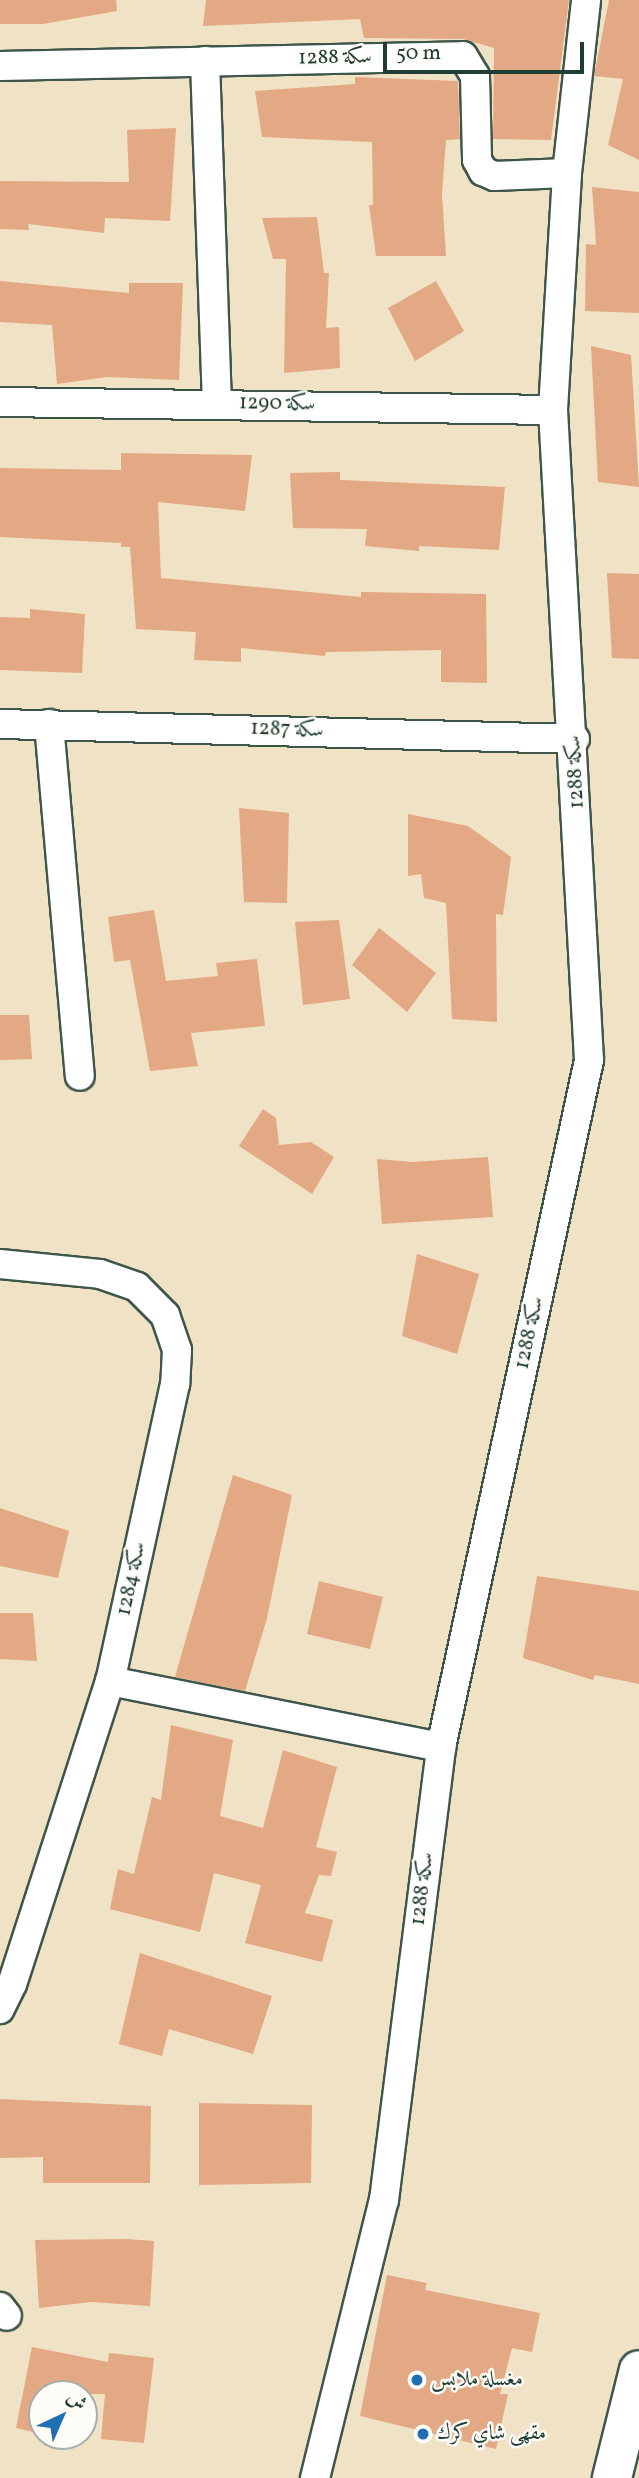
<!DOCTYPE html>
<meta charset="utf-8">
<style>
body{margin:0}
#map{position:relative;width:639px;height:2478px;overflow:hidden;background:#f0e2c4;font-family:Vollkorn,Amiri,serif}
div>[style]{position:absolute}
.building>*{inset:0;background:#e3a884}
.roads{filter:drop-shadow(2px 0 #3e564a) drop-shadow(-2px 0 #3e564a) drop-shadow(0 2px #3e564a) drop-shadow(0 -2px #3e564a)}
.street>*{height:28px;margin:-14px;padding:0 14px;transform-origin:14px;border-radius:14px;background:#fff}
.secondary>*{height:38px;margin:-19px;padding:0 19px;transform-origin:19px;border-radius:19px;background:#fff}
.dots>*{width:19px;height:19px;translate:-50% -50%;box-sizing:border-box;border:4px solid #fdfcf7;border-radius:50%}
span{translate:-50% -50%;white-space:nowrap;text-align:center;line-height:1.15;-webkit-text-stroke:5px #fdfcf7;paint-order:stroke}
.street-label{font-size:21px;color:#1f3d34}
.poi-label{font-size:21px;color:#1f3d34}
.left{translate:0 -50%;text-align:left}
.north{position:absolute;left:28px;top:2380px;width:70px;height:70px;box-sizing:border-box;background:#fdfcf7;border:2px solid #a4b0a9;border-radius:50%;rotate:44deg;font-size:19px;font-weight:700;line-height:28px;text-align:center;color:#1f3d34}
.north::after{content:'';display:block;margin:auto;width:24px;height:32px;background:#1f6fb2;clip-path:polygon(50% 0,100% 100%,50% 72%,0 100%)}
.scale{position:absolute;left:383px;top:42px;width:201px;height:32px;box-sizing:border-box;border:4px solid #1f3d34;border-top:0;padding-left:9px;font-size:21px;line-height:24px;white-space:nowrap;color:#1f3d34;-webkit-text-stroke:5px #fdfcf7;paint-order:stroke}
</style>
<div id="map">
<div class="building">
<div style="clip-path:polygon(0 0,116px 0,117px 11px,43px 24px,0 24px)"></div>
<div style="clip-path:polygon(206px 0,569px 0,551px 140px,493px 139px,494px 48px,463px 39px,364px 38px,360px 19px,203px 26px)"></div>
<div style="clip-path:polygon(609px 0,639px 0,639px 160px,608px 145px,623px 79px,594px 76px)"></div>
<div style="clip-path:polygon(355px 77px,458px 81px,460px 139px,446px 140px,442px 194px,446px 256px,376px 256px,369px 205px,373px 205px,372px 142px,262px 137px,255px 91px,355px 84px)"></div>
<div style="clip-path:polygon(176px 128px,170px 221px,105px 218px,104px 233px,28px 224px,29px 230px,0 229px,0 181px,129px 182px,127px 130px)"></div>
<div style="clip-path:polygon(592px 187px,639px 192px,639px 313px,585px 311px,586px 244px,596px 245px)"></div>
<div style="clip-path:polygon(317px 217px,324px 273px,329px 273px,326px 328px,339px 327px,340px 368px,284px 373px,286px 259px,273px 259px,262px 218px)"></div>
<div style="clip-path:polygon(0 281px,129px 293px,129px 283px,183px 283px,179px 380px,107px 377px,57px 384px,52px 325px,0 322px)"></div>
<div style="clip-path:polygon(436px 281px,464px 331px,415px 361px,388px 308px)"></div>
<div style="clip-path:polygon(591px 346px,631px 355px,639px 487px,598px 482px)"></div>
<div style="clip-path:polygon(121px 453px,252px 455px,245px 511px,158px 502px,161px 578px,361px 597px,361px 592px,486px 594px,487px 683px,441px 682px,441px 650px,326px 652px,325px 656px,241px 648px,241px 662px,194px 660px,196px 632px,136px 629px,130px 547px,121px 547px,121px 543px,0 537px,0 468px,121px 470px)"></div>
<div style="clip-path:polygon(340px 472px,340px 480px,505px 487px,499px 550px,419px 546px,419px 551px,365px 546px,367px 529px,293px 528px,290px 473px)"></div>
<div style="clip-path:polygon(607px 573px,639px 574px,639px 659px,612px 658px)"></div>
<div style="clip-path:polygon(30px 609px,85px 614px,82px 673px,0 670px,0 617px,30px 618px)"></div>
<div style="clip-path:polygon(239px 808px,289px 813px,287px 903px,244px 902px)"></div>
<div style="clip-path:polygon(408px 814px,468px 826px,511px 857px,503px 915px,496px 914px,497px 1022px,452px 1019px,446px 903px,424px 898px,421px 874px,408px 876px)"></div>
<div style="clip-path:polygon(154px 910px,166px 981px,218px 976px,216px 963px,257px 959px,265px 1026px,191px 1033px,198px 1066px,150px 1071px,130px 960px,114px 962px,108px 917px)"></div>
<div style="clip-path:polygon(339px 920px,350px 999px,303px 1005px,295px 922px)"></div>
<div style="clip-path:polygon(379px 928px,436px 973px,407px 1012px,352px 965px)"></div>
<div style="clip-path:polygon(0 1015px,29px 1015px,32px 1059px,0 1060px)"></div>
<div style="clip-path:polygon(263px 1109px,276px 1118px,279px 1145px,311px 1142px,334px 1157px,312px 1194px,239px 1146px)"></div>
<div style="clip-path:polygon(488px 1157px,493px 1217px,382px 1224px,377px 1159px,413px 1162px)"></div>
<div style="clip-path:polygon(417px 1254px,479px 1274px,457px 1354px,402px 1336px)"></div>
<div style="clip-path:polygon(233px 1475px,292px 1495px,267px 1618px,245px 1691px,175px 1677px)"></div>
<div style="clip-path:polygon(0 1508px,69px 1531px,58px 1578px,0 1566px)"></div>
<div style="clip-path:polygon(537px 1576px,639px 1591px,639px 1684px,595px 1675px,593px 1680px,523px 1658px)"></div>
<div style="clip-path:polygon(319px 1581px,383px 1597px,370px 1649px,307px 1634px)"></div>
<div style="clip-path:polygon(0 1613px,33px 1613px,37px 1661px,0 1659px)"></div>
<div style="clip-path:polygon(171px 1725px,233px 1740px,220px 1816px,263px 1828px,283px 1750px,337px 1767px,316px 1847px,337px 1852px,331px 1876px,319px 1875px,305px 1913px,333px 1920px,322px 1962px,245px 1943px,261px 1885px,214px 1873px,200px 1932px,110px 1909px,118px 1869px,134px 1874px,152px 1797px,161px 1800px)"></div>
<div style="clip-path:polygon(140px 1953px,272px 1996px,253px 2054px,169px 2029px,162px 2056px,119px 2044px)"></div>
<div style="clip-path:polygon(0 2099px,151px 2106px,150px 2183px,43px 2183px,43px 2157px,0 2158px)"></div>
<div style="clip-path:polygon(199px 2103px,312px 2105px,311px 2183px,199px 2185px)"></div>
<div style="clip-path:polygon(127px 2239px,154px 2241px,150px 2306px,91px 2302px,39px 2308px,35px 2240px)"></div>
<div style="clip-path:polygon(387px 2275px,427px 2283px,425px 2290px,540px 2313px,532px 2352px,512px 2348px,500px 2394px,508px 2394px,496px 2449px,360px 2416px)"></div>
<div style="clip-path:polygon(32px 2347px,108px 2362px,109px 2353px,154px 2358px,144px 2443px,101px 2439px,105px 2394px,42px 2394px,42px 2434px,16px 2428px)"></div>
</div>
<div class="roads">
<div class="street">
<div style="left:205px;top:61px;width:342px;rotate:88deg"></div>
<div style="left:0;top:66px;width:463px;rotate:-1.2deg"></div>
<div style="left:463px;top:56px;width:23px;rotate:59deg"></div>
<div style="left:475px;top:76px;width:84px;rotate:88.6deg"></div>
<div style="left:477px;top:160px;width:13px;rotate:61deg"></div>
<div style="left:483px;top:171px;width:12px;rotate:24deg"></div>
<div style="left:494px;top:176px;width:73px;rotate:-2.4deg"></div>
<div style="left:0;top:402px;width:553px;rotate:0.83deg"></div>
<div style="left:0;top:724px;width:575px;rotate:1.49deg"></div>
<div style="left:49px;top:724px;width:353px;rotate:85deg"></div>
<div style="left:0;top:1264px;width:100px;rotate:5.7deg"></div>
<div style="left:100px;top:1274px;width:39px;rotate:19deg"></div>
<div style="left:137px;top:1287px;width:40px;rotate:45deg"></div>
<div style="left:165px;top:1315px;width:37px;rotate:71deg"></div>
<div style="left:177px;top:1350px;width:34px;rotate:93deg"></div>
<div style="left:175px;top:1384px;width:304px;rotate:102.3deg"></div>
<div style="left:110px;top:1681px;width:318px;rotate:107.9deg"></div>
<div style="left:12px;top:1984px;width:28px;rotate:116deg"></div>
<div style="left:110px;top:1681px;width:338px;rotate:11.3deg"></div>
<div style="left:0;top:2307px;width:11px;rotate:52deg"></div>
<div style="left:315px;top:2478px;width:286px;rotate:-76.1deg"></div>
<div style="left:384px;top:2200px;width:457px;rotate:-82.8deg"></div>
<div style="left:441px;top:1747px;width:703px;rotate:-77.84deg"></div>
<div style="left:589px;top:1060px;width:651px;rotate:-93.17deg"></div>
<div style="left:553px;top:410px;width:237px;rotate:-86.6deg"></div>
<div style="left:567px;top:173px;width:174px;rotate:-83.7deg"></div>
</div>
<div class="secondary">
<div style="left:612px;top:2478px;width:111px;rotate:-76deg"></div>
</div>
</div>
<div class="dots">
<div style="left:417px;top:2380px;background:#1f6fb2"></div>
<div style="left:423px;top:2434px;background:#1f6fb2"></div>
</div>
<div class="street-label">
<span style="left:335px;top:58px;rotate:-1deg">سكة 1288</span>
<span style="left:277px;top:404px;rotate:1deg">سكة 1290</span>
<span style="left:287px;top:730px;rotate:2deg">سكة 1287</span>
<span style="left:576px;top:772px;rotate:-93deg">سكة 1288</span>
<span style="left:530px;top:1333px;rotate:-78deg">سكة 1288</span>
<span style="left:132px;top:1579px;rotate:-78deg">سكة 1284</span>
<span style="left:423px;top:1889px;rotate:-83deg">سكة 1288</span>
</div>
<div class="poi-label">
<span class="left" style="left:431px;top:2380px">مغسلة ملابس</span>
<span class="left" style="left:437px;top:2434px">مقهى شاي كرك</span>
</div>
<div class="north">ش</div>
<div class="scale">50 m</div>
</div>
